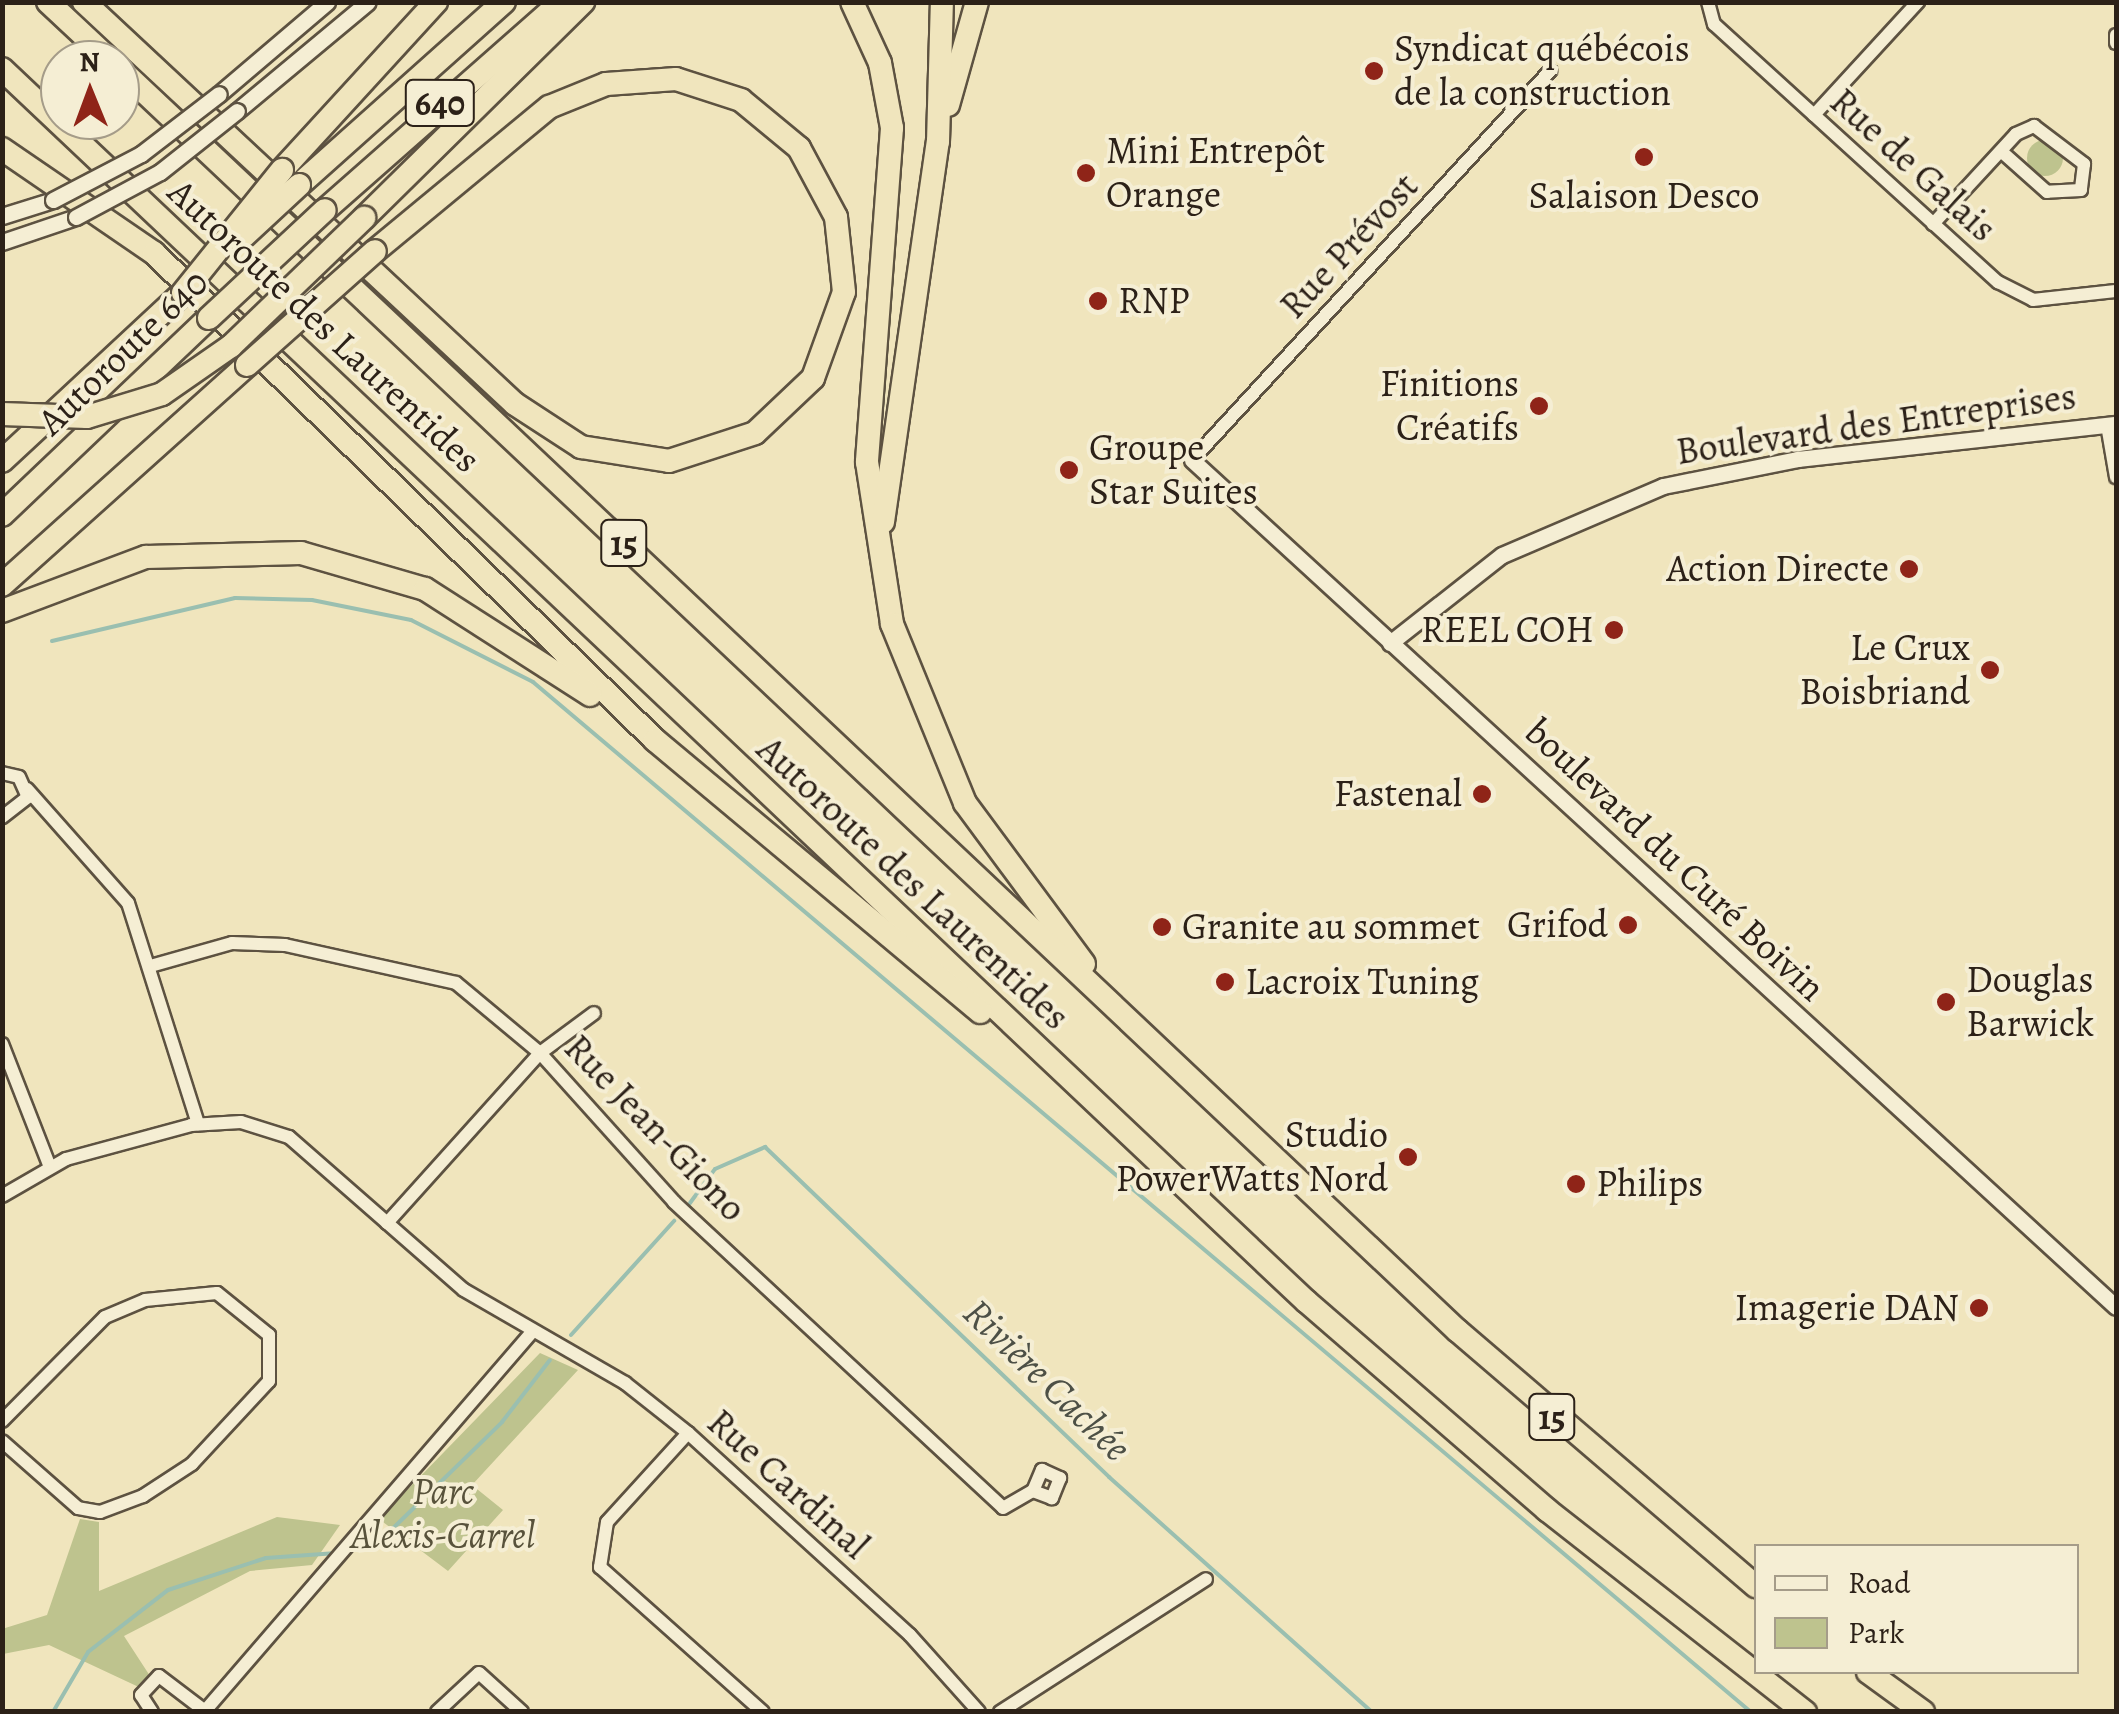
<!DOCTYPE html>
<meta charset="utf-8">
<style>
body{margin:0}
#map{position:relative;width:2119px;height:1714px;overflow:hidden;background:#f0e5bd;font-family:Alegreya,serif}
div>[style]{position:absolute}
.green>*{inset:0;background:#bec38e}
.round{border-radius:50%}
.stream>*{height:4px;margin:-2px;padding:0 2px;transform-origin:2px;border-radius:2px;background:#9abfb0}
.roads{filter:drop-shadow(2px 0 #5d5241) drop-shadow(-2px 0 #5d5241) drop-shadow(0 2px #5d5241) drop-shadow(0 -2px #5d5241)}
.minor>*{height:12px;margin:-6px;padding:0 6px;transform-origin:6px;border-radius:6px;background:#f5eed4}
.tertiary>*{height:15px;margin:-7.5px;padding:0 7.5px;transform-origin:7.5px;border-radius:7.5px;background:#f5eed4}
.motorway>*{height:22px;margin:-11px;padding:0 11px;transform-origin:11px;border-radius:11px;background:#f0e5bd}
.bridges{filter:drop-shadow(2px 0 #5d5241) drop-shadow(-2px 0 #5d5241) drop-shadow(0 2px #5d5241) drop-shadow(0 -2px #5d5241)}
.tertiary-bridge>*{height:15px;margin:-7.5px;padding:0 7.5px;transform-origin:7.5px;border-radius:7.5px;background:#f5eed4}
.motorway-bridge>*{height:22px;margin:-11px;padding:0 11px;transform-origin:11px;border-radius:11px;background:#f0e5bd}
.dots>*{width:28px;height:28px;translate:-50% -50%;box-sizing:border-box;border:5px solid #f5eed4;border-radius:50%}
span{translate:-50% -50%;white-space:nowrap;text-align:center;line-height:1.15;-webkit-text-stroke:8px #f5eed4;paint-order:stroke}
.shield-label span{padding:2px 8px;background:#f5eed4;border:2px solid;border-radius:8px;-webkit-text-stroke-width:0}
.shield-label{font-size:35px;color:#2c2118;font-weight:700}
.poi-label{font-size:38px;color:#2c2118}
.left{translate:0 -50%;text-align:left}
.right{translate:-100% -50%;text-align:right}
.street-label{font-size:38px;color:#2c2118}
.park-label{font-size:38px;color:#58523b;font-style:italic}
.water-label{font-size:40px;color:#4d5046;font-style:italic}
.frame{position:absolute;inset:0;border:5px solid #2c2118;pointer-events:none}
.legend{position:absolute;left:1754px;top:1544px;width:325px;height:130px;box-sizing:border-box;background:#f5eed4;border:2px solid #a59c89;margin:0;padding:12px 18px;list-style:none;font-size:30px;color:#2c2118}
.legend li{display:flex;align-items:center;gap:20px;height:50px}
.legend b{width:50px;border:2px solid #a59c89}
.north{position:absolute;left:40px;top:40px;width:100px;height:100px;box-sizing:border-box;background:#f5eed4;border:2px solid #a59c89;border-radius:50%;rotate:359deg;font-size:28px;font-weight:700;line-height:40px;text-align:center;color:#2c2118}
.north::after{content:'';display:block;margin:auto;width:35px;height:45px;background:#8f2418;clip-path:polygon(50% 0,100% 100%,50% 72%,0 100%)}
</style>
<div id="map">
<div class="green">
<div class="round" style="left:2027px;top:140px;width:36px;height:36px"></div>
<div style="clip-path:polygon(540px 1353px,578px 1370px,472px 1485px,503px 1510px,448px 1571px,379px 1519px)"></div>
<div style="clip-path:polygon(277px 1517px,340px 1525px,312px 1565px,250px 1571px,124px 1636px,150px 1676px,143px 1689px,49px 1645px,3px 1654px,2px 1629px,47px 1615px,80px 1519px,99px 1522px,99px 1591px)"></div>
</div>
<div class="stream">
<div style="left:52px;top:641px;width:188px;rotate:-13.2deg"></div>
<div style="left:235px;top:598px;width:77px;rotate:1.5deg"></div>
<div style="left:312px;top:600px;width:101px;rotate:11.4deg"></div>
<div style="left:411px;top:620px;width:137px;rotate:26.9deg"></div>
<div style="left:533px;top:682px;width:1595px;rotate:40.22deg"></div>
<div style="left:690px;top:1203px;width:42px;rotate:-53.7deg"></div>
<div style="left:715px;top:1169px;width:55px;rotate:-23.7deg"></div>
<div style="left:765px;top:1147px;width:477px;rotate:43.8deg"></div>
<div style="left:1109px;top:1477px;width:353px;rotate:41.8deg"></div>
<div style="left:571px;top:1335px;width:154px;rotate:-47.9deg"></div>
<div style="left:351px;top:1549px;width:38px;rotate:-22deg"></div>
<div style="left:386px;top:1535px;width:162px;rotate:-44.2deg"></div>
<div style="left:502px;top:1422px;width:78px;rotate:-52.3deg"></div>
<div style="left:53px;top:1712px;width:69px;rotate:-59.7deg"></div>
<div style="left:88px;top:1652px;width:101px;rotate:-37.8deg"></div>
<div style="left:168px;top:1590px;width:103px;rotate:-18.1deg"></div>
<div style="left:266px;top:1558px;width:71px;rotate:-4deg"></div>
</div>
<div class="roads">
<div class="minor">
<div style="left:1708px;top:2px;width:23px;rotate:75deg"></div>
<div style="left:1714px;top:24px;width:384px;rotate:42.3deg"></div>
<div style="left:1998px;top:282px;width:39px;rotate:27deg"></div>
<div style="left:2033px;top:300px;width:83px;rotate:-6.2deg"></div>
<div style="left:2116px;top:43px;width:8px;rotate:-90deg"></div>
<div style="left:1814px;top:115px;width:154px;rotate:-47.4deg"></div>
<div style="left:1933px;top:224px;width:122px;rotate:-47.3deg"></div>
<div style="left:2016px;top:134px;width:20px;rotate:-24deg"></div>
<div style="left:2034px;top:126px;width:63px;rotate:37.2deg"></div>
<div style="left:2084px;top:164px;width:26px;rotate:97deg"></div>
<div style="left:2081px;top:190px;width:34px;rotate:177deg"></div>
<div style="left:2047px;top:192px;width:59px;rotate:-138.4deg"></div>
<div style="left:2107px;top:425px;width:53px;rotate:80.2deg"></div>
<div style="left:1192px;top:460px;width:529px;rotate:-47.38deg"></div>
<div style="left:2px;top:773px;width:17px;rotate:13deg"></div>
<div style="left:19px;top:777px;width:22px;rotate:66deg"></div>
<div style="left:28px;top:797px;width:33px;rotate:142deg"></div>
<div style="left:27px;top:789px;width:152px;rotate:48.5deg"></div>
<div style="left:128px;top:903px;width:232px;rotate:72.4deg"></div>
<div style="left:154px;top:965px;width:81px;rotate:-15.8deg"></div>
<div style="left:232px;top:943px;width:53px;rotate:2.2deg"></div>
<div style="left:285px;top:945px;width:175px;rotate:12.5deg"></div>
<div style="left:456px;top:983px;width:109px;rotate:39.8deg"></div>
<div style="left:540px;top:1053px;width:200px;rotate:48deg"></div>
<div style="left:674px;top:1202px;width:449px;rotate:42.9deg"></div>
<div style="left:1003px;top:1508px;width:34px;rotate:-30deg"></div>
<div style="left:1033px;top:1491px;width:23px;rotate:-67deg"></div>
<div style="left:1042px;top:1470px;width:20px;rotate:24deg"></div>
<div style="left:1060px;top:1478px;width:22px;rotate:112deg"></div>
<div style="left:1052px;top:1498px;width:20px;rotate:-160deg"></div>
<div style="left:2px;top:1044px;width:132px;rotate:68.7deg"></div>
<div style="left:2px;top:1196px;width:74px;rotate:-30deg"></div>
<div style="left:66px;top:1159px;width:130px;rotate:-15.2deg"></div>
<div style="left:191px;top:1125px;width:50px;rotate:-3.4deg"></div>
<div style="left:241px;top:1122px;width:50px;rotate:17.4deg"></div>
<div style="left:289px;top:1137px;width:232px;rotate:41.2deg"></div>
<div style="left:464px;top:1290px;width:186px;rotate:30deg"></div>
<div style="left:625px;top:1383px;width:80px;rotate:38.4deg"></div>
<div style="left:688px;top:1433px;width:300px;rotate:42.3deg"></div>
<div style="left:910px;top:1635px;width:103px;rotate:48.1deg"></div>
<div style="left:387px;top:1223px;width:229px;rotate:-48deg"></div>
<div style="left:540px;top:1053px;width:67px;rotate:-36.5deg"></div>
<div style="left:2px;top:1421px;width:146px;rotate:-45.3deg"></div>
<div style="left:105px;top:1317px;width:43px;rotate:-23deg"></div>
<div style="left:145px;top:1300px;width:72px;rotate:-5.6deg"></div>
<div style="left:217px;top:1293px;width:67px;rotate:38.9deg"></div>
<div style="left:269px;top:1335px;width:46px;rotate:90deg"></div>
<div style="left:269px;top:1381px;width:113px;rotate:132.9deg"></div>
<div style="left:192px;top:1464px;width:59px;rotate:146.9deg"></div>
<div style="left:143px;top:1496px;width:46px;rotate:159.6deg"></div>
<div style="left:100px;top:1512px;width:22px;rotate:-170deg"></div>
<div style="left:78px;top:1508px;width:101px;rotate:-138.6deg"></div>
<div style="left:688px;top:1433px;width:120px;rotate:132.3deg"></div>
<div style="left:607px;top:1522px;width:46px;rotate:98.8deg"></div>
<div style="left:600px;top:1567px;width:218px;rotate:41.7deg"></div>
<div style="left:152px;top:1712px;width:20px;rotate:-123deg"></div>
<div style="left:141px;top:1695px;width:26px;rotate:-47deg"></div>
<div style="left:159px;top:1676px;width:58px;rotate:37.3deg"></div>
<div style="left:204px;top:1712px;width:502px;rotate:-49.2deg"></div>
<div style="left:437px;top:1712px;width:57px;rotate:-42.9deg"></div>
<div style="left:479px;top:1673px;width:58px;rotate:42.2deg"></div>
<div style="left:1000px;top:1712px;width:245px;rotate:-32.8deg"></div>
</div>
<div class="tertiary">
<div style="left:219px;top:94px;width:142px;rotate:-40.4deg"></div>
<div style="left:237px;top:111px;width:170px;rotate:-39.8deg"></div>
<div style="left:2px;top:216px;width:53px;rotate:-17.4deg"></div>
<div style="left:2px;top:242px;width:78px;rotate:-18.7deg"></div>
<div style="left:1192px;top:460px;width:1253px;rotate:42.51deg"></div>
<div style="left:1390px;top:643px;width:142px;rotate:-38.2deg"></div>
<div style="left:1502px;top:555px;width:175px;rotate:-23.2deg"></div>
<div style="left:1663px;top:486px;width:138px;rotate:-11.3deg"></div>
<div style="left:1798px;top:459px;width:320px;rotate:-6.3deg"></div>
</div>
<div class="motorway">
<div style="left:48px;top:2px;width:85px;rotate:43.1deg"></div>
<div style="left:84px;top:2px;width:589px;rotate:43.01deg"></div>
<div style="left:515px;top:404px;width:79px;rotate:33.1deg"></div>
<div style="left:581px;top:447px;width:89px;rotate:9deg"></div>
<div style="left:669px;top:461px;width:90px;rotate:-18deg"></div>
<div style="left:755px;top:433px;width:80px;rotate:-43.5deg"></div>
<div style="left:813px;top:378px;width:91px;rotate:-70.2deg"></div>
<div style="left:844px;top:292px;width:75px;rotate:-96.1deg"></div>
<div style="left:836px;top:217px;width:78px;rotate:-118.2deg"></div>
<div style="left:799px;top:148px;width:75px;rotate:-140.4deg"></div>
<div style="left:741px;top:100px;width:68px;rotate:-162.1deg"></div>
<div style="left:676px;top:79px;width:70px;rotate:175.9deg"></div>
<div style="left:606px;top:84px;width:61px;rotate:158deg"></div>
<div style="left:549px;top:107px;width:226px;rotate:140.4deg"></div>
<div style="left:852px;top:2px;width:67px;rotate:65.3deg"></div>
<div style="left:880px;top:63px;width:66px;rotate:79.5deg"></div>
<div style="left:892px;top:128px;width:335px;rotate:94.3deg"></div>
<div style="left:867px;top:462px;width:164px;rotate:81.2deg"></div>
<div style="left:892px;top:624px;width:193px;rotate:67.8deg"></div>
<div style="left:965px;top:803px;width:200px;rotate:53.5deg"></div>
<div style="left:2px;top:69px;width:1795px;rotate:43.38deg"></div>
<div style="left:1307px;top:1302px;width:318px;rotate:40.9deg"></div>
<div style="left:1547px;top:1510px;width:328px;rotate:38.1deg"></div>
<div style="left:120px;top:69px;width:1839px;rotate:43.33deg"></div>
<div style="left:1458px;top:1331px;width:392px;rotate:40.6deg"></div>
<div style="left:948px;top:105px;width:107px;rotate:-74.3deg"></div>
<div style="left:2px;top:149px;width:184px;rotate:34.4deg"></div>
<div style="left:154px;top:253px;width:699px;rotate:44.19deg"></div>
<div style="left:655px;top:740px;width:424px;rotate:39.9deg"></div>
<div style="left:282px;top:170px;width:228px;rotate:-47.5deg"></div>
<div style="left:299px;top:185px;width:275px;rotate:-41.8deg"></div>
<div style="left:325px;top:210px;width:315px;rotate:-41.4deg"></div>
<div style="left:364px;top:218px;width:308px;rotate:-44.6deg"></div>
<div style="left:2px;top:461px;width:247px;rotate:-42.9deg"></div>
<div style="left:2px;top:515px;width:286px;rotate:-43.6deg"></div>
<div style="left:883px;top:522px;width:384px;rotate:-81.8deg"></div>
<div style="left:938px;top:142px;width:140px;rotate:-88.4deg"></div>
<div style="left:2px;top:585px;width:329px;rotate:-41.9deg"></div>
<div style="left:2px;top:611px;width:154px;rotate:-20.6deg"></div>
<div style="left:146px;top:557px;width:155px;rotate:-1.5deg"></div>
<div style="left:301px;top:553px;width:129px;rotate:16.2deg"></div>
<div style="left:425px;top:589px;width:196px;rotate:32.7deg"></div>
<div style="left:1868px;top:1672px;width:68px;rotate:36deg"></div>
</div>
</div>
<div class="bridges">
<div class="tertiary-bridge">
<div style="left:53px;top:200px;width:99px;rotate:-27.6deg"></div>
<div style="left:141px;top:154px;width:98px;rotate:-37.6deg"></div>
<div style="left:76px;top:217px;width:95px;rotate:-28.2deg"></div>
<div style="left:160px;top:172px;width:98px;rotate:-38.4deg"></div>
</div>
<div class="motorway-bridge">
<div style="left:244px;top:236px;width:75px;rotate:-42.8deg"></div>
<div style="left:183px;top:293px;width:158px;rotate:-51.2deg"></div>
<div style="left:209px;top:318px;width:158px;rotate:-43deg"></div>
<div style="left:247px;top:365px;width:171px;rotate:-41.7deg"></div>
<div style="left:2px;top:414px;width:85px;rotate:2deg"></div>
<div style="left:87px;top:417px;width:78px;rotate:-17deg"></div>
<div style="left:162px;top:394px;width:84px;rotate:-34.8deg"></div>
<div style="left:231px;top:346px;width:185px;rotate:-43.9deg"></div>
</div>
</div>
<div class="dots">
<div style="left:1374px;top:71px;background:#8f2418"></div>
<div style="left:1644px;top:157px;background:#8f2418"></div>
<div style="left:1086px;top:173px;background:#8f2418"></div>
<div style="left:1098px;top:301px;background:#8f2418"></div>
<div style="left:1539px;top:406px;background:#8f2418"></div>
<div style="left:1069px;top:470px;background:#8f2418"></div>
<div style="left:1909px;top:569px;background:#8f2418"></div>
<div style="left:1614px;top:630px;background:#8f2418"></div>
<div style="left:1990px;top:670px;background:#8f2418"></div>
<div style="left:1482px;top:794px;background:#8f2418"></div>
<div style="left:1628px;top:925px;background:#8f2418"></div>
<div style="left:1162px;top:927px;background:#8f2418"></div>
<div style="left:1225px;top:982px;background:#8f2418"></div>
<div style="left:1946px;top:1002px;background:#8f2418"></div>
<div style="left:1408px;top:1157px;background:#8f2418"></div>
<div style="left:1576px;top:1184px;background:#8f2418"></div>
<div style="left:1979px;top:1308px;background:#8f2418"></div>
</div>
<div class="shield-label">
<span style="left:440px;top:103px">640</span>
<span style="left:624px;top:543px">15</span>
<span style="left:1552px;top:1417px">15</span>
</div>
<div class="poi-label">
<span class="left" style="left:1394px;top:71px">Syndicat québécois<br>de la construction</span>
<span class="left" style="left:1106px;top:173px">Mini Entrepôt<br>Orange</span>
<span style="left:1644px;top:196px">Salaison Desco</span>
<span class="left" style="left:1118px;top:301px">RNP</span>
<span class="right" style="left:1519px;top:406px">Finitions<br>Créatifs</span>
<span class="left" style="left:1089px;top:470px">Groupe<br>Star Suites</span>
<span class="right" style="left:1889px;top:569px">Action Directe</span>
<span class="right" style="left:1594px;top:630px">REEL COH</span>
<span class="right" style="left:1970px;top:670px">Le Crux<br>Boisbriand</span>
<span class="right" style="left:1462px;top:794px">Fastenal</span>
<span class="right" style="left:1608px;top:925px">Grifod</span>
<span class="left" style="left:1182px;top:927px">Granite au sommet</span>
<span class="left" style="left:1966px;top:1002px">Douglas<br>Barwick</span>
<span class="left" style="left:1245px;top:982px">Lacroix Tuning</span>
<span class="right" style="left:1388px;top:1157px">Studio<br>PowerWatts Nord</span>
<span class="left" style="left:1596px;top:1184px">Philips</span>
<span class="right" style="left:1959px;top:1308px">Imagerie DAN</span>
</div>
<div class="street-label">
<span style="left:1913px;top:165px;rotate:42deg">Rue de Galais</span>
<span style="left:1349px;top:246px;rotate:-47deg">Rue Prévost</span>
<span style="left:324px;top:326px;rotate:43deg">Autoroute des Laurentides</span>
<span style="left:123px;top:352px;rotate:-44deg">Autoroute 640</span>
<span style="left:1876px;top:424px;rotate:-8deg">Boulevard des Entreprises</span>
<span style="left:1675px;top:860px;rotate:43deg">boulevard du Curé Boivin</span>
<span style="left:913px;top:883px;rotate:43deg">Autoroute des Laurentides</span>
<span style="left:655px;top:1128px;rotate:46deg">Rue Jean-Giono</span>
<span style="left:788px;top:1484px;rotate:42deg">Rue Cardinal</span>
</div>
<div class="park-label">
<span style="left:443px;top:1514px">Parc<br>Alexis-Carrel</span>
</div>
<div class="water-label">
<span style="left:1047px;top:1380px;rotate:44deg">Rivière Cachée</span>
</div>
<div class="frame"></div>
<ul class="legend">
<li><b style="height:12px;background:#f5eed4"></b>Road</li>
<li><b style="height:28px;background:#bec38e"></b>Park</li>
</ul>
<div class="north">N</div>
</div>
